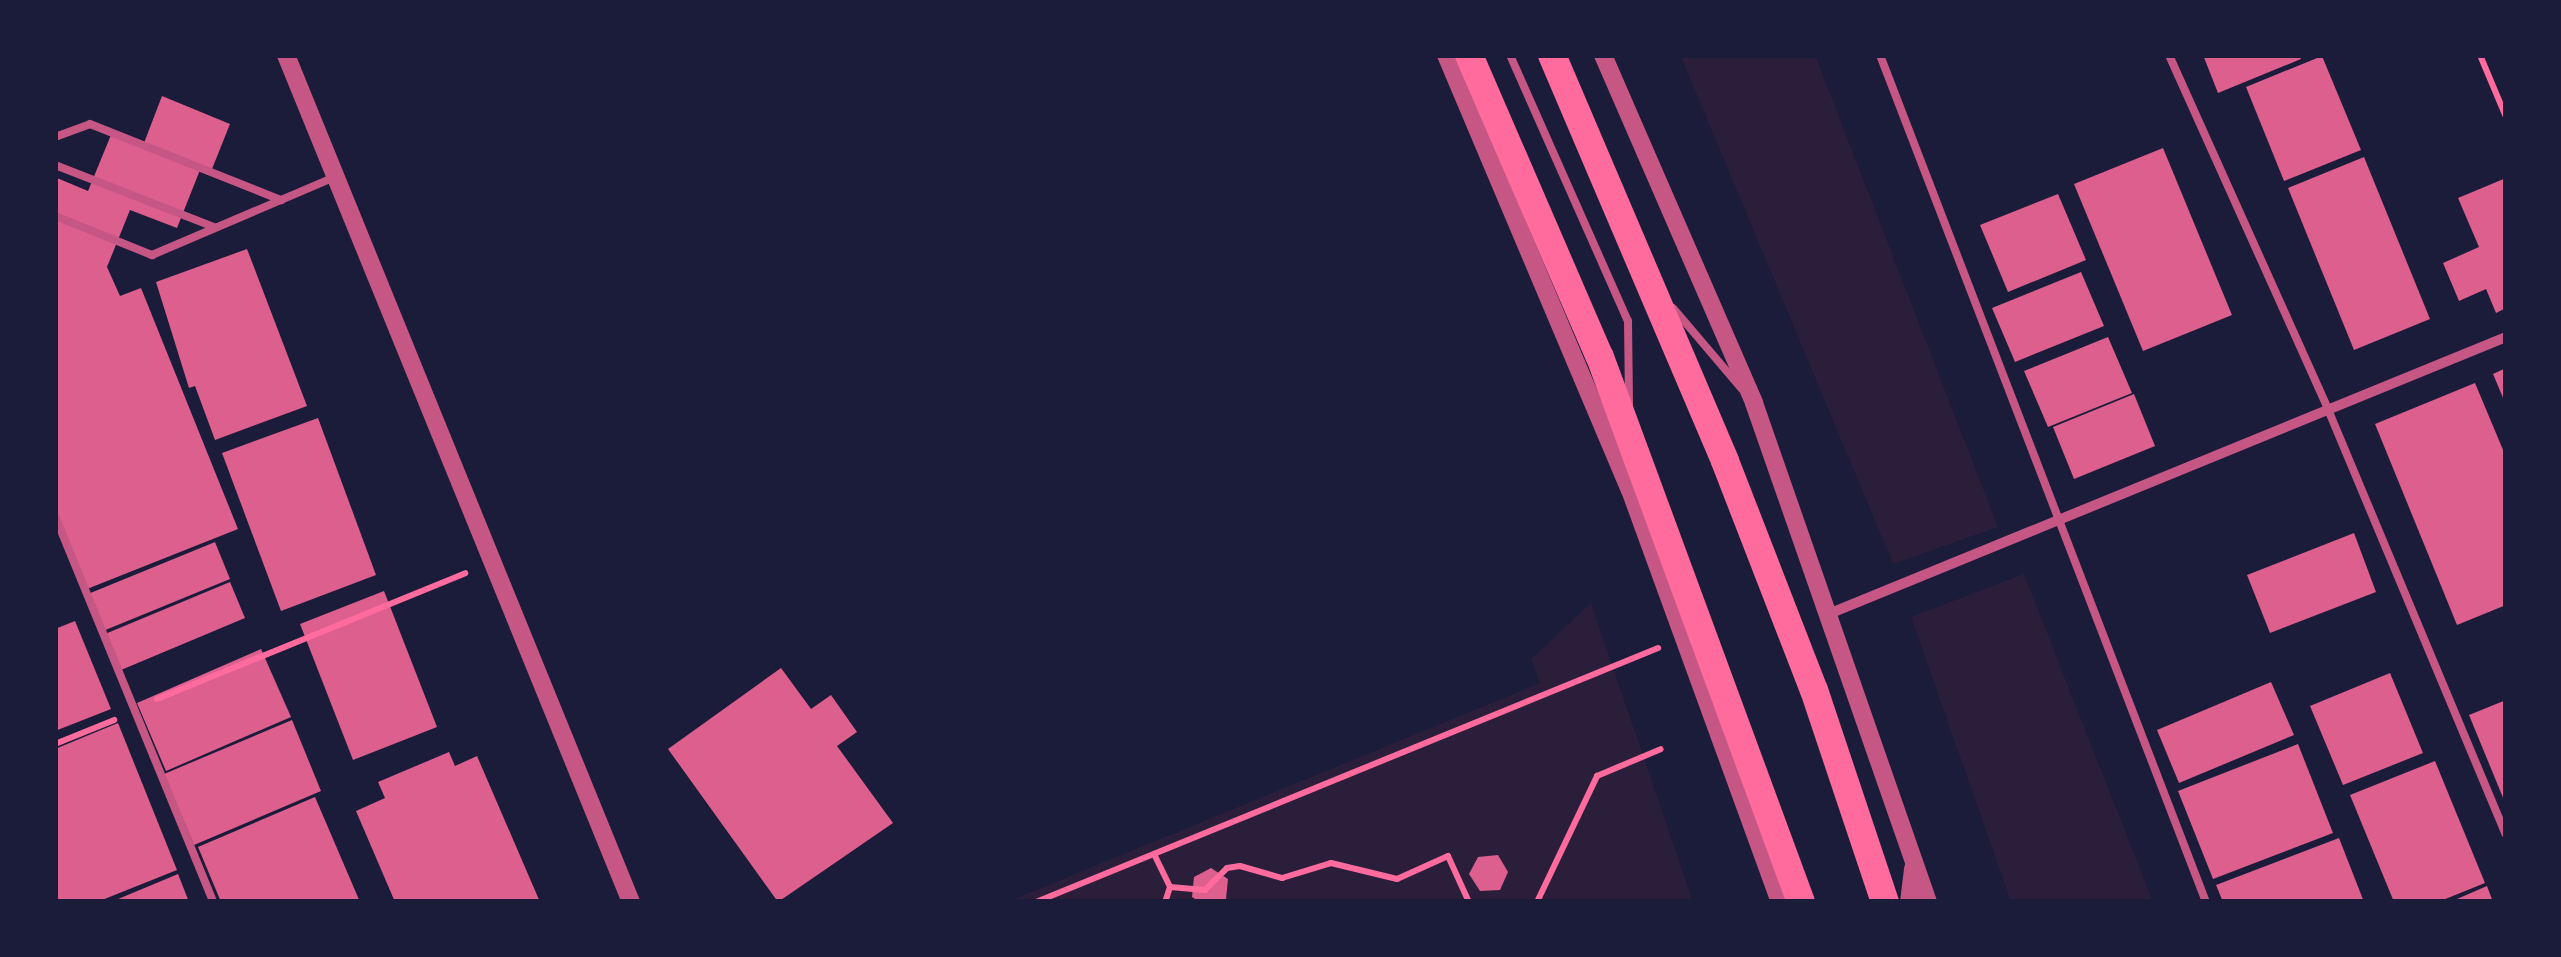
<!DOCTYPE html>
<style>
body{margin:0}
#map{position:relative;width:2561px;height:957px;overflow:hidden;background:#1b1b3a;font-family:Lora,serif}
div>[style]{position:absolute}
.green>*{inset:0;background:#2a1e3b}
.building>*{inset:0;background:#dd5f8e}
.path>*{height:6px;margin:-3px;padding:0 3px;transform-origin:3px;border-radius:3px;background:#ff6b9d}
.service>*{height:8px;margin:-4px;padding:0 4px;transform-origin:4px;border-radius:4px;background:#c65784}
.minor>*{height:10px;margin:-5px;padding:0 5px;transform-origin:5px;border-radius:5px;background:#c65784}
.tertiary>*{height:18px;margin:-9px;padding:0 9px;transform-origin:9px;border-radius:9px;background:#c65784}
.trunk>*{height:28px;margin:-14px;padding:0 14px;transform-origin:14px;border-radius:14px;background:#ff6b9d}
span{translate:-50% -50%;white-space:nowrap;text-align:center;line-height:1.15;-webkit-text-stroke:8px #1b1b3a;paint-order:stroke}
.frame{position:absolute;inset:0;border:58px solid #1b1b3a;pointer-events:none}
</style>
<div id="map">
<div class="green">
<div style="clip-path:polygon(1815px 55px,1998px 527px,1893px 564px,1681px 57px)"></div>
<div style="clip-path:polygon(2024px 574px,2153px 902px,2011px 902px,1911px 617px)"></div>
<div style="clip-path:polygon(1591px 603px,1693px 902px,1007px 902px,1540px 683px,1531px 659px)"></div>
</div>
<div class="building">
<div style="clip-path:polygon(2203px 55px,2299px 55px,2301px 59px,2218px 93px)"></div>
<div style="clip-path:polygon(2322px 56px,2361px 150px,2284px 181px,2246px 87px)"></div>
<div style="clip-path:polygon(162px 96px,230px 124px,210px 174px,200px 170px,177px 228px,130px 210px,107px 267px,120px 296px,141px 288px,238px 529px,87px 589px,55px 510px,55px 184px,57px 178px,88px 191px,113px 130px,144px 143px)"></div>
<div style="clip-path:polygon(2163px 148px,2232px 315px,2143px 351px,2074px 184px)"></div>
<div style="clip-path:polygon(2364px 157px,2430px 319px,2354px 350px,2288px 188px)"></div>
<div style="clip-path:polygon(2506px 178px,2506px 308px,2496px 313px,2486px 289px,2459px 301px,2443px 263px,2479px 247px,2458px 198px)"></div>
<div style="clip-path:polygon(2058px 194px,2086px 260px,2008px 292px,1980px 225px)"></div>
<div style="clip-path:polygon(247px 249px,307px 406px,215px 440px,195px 386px,189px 388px,156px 282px)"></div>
<div style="clip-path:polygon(2081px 272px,2104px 326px,2015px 362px,1992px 308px)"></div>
<div style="clip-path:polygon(2108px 337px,2132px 393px,2048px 427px,2024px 371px)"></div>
<div style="clip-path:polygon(2506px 368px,2506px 405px,2493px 374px)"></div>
<div style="clip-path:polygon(2475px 383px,2506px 457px,2506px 605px,2457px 625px,2375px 424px)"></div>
<div style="clip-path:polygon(2134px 394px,2155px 446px,2074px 479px,2053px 427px)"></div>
<div style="clip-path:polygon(318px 418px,376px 575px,281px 611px,222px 453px)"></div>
<div style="clip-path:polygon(2354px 533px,2376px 592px,2270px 633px,2247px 575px)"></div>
<div style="clip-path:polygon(215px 542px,230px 579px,103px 631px,88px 594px)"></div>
<div style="clip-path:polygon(230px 582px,245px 618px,121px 670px,105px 634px)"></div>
<div style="clip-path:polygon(384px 591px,437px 727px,353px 760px,300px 624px)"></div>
<div style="clip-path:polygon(75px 621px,111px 709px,55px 731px,55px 629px)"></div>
<div style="clip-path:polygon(261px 649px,291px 717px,166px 771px,137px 703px)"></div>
<div style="clip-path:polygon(781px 668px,811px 709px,831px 695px,857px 732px,837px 746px,893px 823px,778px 902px,668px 749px)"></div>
<div style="clip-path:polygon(2390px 673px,2423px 753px,2343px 785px,2310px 706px)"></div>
<div style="clip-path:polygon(2271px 682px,2294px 735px,2179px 783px,2157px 730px)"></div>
<div style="clip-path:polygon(2506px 700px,2506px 805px,2469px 715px)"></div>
<div style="clip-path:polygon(292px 720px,321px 791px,194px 845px,164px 774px)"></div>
<div style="clip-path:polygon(118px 723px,177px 870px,97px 902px,55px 902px,55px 749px)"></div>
<div style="clip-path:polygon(2298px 744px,2333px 833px,2213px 879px,2178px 791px)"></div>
<div style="clip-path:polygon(449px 752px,455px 766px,477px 756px,540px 902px,395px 902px,356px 811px,385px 798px,378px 782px)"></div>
<div style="clip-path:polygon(2435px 761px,2485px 883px,2438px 902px,2394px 902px,2350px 795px)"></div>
<div style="clip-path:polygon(315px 797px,360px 902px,221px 902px,198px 847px)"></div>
<div style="clip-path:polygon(2339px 838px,2364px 902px,2223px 902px,2216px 885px)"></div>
<div style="clip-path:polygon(1498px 855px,1508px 872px,1500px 890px,1480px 891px,1469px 874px,1478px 857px)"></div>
<div style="clip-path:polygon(1211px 868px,1228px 879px,1226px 899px,1200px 902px,1192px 897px,1194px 877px)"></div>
<div style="clip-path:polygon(178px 874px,189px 902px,111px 902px)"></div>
<div style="clip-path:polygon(2487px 886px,2493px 902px,2450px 902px)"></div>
</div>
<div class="path">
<div style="left:2480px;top:55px;width:67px;rotate:67.2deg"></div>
<div style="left:157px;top:699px;width:333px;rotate:-22.2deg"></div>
<div style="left:55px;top:744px;width:64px;rotate:-22.1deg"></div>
<div style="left:1154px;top:854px;width:37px;rotate:64deg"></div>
<div style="left:1170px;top:887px;width:16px;rotate:108deg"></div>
<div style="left:1170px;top:887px;width:35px;rotate:5deg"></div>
<div style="left:1205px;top:890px;width:31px;rotate:-45deg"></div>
<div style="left:1227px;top:868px;width:13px;rotate:-9deg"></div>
<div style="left:1240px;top:866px;width:44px;rotate:15.9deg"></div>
<div style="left:1282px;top:878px;width:51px;rotate:-17deg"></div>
<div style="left:1331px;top:863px;width:68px;rotate:13.6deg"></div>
<div style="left:1397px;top:879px;width:56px;rotate:-24.3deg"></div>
<div style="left:1448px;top:856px;width:51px;rotate:65.5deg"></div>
<div style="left:1036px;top:902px;width:672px;rotate:-22.21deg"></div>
<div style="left:1537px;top:902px;width:140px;rotate:-64.5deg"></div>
<div style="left:1597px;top:776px;width:69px;rotate:-22.9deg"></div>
</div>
<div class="service">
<div style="left:1510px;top:55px;width:291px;rotate:66.1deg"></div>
<div style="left:1628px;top:321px;width:84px;rotate:89.3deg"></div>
<div style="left:1880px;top:55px;width:908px;rotate:68.95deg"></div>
<div style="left:2169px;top:55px;width:386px;rotate:65.8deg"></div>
<div style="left:2327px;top:407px;width:463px;rotate:67.3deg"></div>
<div style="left:55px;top:137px;width:37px;rotate:-20deg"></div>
<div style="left:90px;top:124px;width:206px;rotate:21.7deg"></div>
<div style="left:55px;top:165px;width:171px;rotate:21.3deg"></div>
<div style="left:55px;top:216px;width:105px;rotate:21.9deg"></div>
<div style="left:152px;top:255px;width:199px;rotate:-23.1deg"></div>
<div style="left:1673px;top:308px;width:106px;rotate:49.6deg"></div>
<div style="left:55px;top:516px;width:417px;rotate:67.7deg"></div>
</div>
<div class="minor">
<div style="left:1831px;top:613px;width:729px;rotate:-22.24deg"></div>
</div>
<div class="tertiary">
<div style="left:286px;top:55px;width:915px;rotate:67.84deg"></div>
<div style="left:1446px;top:55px;width:472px;rotate:67.1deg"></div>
<div style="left:1630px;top:490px;width:438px;rotate:70deg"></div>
<div style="left:1603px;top:55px;width:379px;rotate:66.5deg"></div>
<div style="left:1754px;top:403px;width:528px;rotate:70.78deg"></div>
<div style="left:1909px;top:902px;width:34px;rotate:-83deg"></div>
</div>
<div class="trunk">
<div style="left:1469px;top:55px;width:329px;rotate:66.6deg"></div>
<div style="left:1600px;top:357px;width:581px;rotate:69.76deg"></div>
<div style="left:1552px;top:55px;width:441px;rotate:66.9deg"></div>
<div style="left:1725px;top:461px;width:246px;rotate:68.8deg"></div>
<div style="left:1814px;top:690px;width:224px;rotate:71.5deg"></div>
</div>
<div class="frame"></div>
</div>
